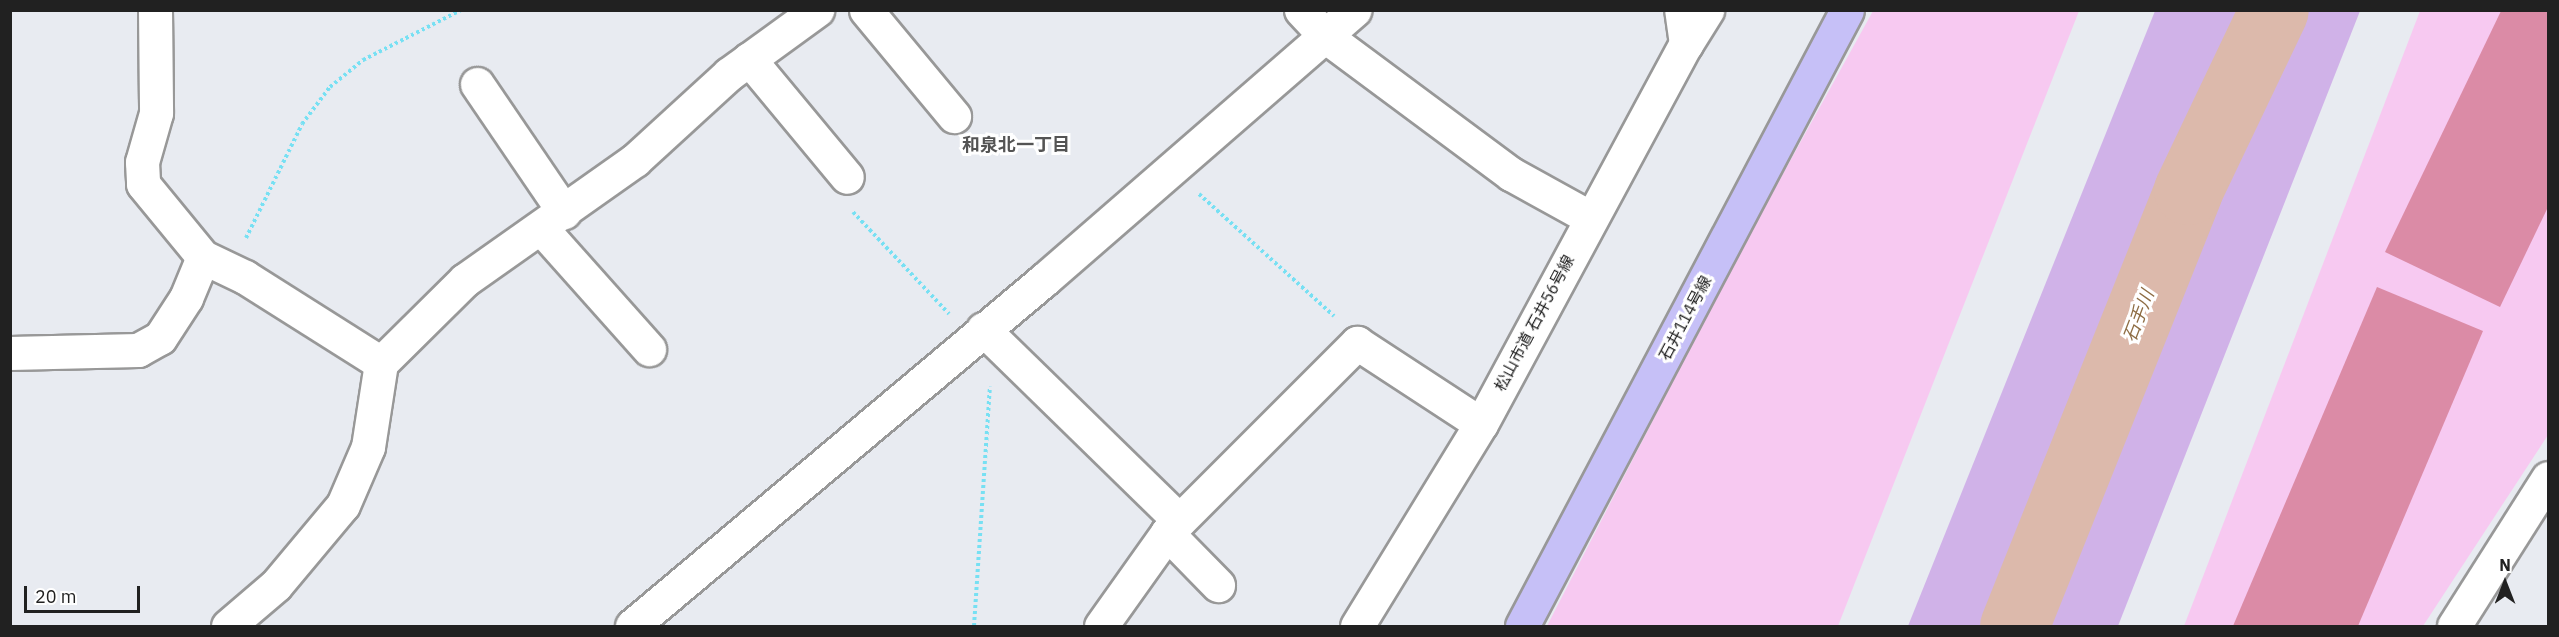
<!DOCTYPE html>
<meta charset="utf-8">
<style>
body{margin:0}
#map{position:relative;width:2559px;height:637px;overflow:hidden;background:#e8ebf1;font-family:"IBM Plex Sans","Noto Sans JP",sans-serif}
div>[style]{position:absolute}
.grass>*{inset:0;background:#d0b2e8}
.park>*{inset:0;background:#f7c9f1}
.pitch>*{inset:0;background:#db8ba6}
.river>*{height:69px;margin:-34.5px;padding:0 34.5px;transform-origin:34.5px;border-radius:34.5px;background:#dcb9ab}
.path>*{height:4px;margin-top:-2px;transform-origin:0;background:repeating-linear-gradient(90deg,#77e0f3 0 3px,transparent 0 6px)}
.roads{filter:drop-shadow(2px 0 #989898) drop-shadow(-2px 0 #989898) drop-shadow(0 2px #989898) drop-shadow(0 -2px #989898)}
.street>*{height:33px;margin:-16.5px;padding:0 16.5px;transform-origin:16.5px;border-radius:16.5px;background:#fff}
.secondary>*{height:33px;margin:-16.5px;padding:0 16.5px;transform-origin:16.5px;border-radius:16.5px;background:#c6c0f7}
span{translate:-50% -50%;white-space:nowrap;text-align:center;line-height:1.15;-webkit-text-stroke:6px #fff;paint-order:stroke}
.street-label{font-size:16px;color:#212121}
.neighbourhood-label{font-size:18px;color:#545454;font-weight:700}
.water-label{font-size:18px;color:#8e6d44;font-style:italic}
.frame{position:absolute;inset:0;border:12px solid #212121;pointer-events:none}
.north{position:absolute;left:2475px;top:553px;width:60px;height:60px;-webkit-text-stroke:4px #fff;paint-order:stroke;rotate:0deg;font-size:16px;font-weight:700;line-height:24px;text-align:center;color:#212121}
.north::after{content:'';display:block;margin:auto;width:21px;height:27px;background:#212121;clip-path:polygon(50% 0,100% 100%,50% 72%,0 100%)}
.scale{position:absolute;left:24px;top:586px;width:116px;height:27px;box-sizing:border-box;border:3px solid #212121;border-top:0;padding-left:8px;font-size:18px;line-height:21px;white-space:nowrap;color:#212121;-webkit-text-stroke:4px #fff;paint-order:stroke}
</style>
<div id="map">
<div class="grass">
<div style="clip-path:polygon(2155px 11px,2360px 11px,2118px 626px,1908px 626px)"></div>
</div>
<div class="park">
<div style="clip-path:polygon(1873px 11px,2079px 11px,1838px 626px,1547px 626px,1737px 257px)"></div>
<div style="clip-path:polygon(2420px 11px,2548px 11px,2548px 435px,2423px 626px,2184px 626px)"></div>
</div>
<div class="pitch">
<div style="clip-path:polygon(2501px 11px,2548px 11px,2548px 207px,2500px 307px,2385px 252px)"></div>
<div style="clip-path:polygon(2377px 287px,2483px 331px,2358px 626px,2233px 626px)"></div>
</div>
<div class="river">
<div style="left:2014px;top:626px;width:469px;rotate:-68.2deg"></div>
<div style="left:2188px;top:190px;width:199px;rotate:-64.5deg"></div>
</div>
<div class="path">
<div style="left:1199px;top:194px;width:182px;rotate:42.1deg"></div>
<div style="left:853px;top:212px;width:140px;rotate:46.7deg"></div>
<div style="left:246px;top:238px;width:127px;rotate:-63.8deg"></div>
<div style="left:302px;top:124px;width:46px;rotate:-52.9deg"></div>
<div style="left:330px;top:87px;width:43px;rotate:-39.3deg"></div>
<div style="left:363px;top:60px;width:110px;rotate:-27deg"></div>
<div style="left:974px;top:626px;width:240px;rotate:-86.2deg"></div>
</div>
<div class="roads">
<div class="street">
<div style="left:155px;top:10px;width:103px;rotate:89.4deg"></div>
<div style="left:156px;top:113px;width:51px;rotate:105.9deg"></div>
<div style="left:142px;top:162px;width:22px;rotate:87deg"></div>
<div style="left:143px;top:184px;width:94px;rotate:50.6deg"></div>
<div style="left:203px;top:257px;width:47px;rotate:25.5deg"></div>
<div style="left:245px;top:277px;width:161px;rotate:32.3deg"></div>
<div style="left:866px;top:10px;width:138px;rotate:50.3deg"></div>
<div style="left:1301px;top:10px;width:35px;rotate:47deg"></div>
<div style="left:1325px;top:36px;width:232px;rotate:36.6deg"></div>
<div style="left:1511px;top:174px;width:89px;rotate:28.9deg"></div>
<div style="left:1686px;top:44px;width:40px;rotate:-58deg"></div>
<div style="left:749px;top:59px;width:153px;rotate:50.3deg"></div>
<div style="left:477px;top:84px;width:155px;rotate:55.8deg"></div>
<div style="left:542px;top:229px;width:161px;rotate:48.3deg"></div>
<div style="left:983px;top:329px;width:274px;rotate:44.3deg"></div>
<div style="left:10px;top:353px;width:128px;rotate:-1.3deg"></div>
<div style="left:138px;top:350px;width:25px;rotate:-29deg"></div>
<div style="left:160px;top:338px;width:48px;rotate:-57deg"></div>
<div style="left:186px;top:298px;width:44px;rotate:-67.5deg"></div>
<div style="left:1167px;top:533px;width:73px;rotate:45.6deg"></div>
<div style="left:228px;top:626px;width:63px;rotate:-40.5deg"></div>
<div style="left:276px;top:585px;width:104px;rotate:-50.1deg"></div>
<div style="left:343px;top:505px;width:63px;rotate:-66.7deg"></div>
<div style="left:368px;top:447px;width:85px;rotate:-81.2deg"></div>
<div style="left:381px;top:363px;width:118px;rotate:-44.7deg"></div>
<div style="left:465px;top:280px;width:208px;rotate:-35.2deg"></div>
<div style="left:635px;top:160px;width:127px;rotate:-42.5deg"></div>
<div style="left:729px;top:74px;width:109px;rotate:-36deg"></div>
<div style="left:632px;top:626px;width:539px;rotate:-40.04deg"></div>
<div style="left:1045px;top:279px;width:410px;rotate:-41deg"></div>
<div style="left:1101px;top:626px;width:114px;rotate:-54.6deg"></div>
<div style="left:1167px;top:533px;width:269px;rotate:-45deg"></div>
<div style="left:1357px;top:343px;width:148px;rotate:33.2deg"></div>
<div style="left:1357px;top:626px;width:237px;rotate:-58.5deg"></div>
<div style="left:1481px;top:424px;width:432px;rotate:-61.7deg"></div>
<div style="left:1686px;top:44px;width:34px;rotate:-98deg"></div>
<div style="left:2454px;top:626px;width:175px;rotate:-57.6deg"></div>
</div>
<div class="secondary">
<div style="left:1522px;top:626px;width:696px;rotate:-62.18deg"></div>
</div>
</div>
<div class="street-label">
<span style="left:1685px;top:318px;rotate:-62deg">石井114号線</span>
<span style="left:1534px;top:323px;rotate:-62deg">松山市道 石井56号線</span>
</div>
<div class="neighbourhood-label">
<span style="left:1016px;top:145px">和泉北一丁目</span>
</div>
<div class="water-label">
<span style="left:2139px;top:316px;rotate:-69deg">石手川</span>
</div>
<div class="frame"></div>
<div class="north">N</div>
<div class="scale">20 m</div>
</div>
